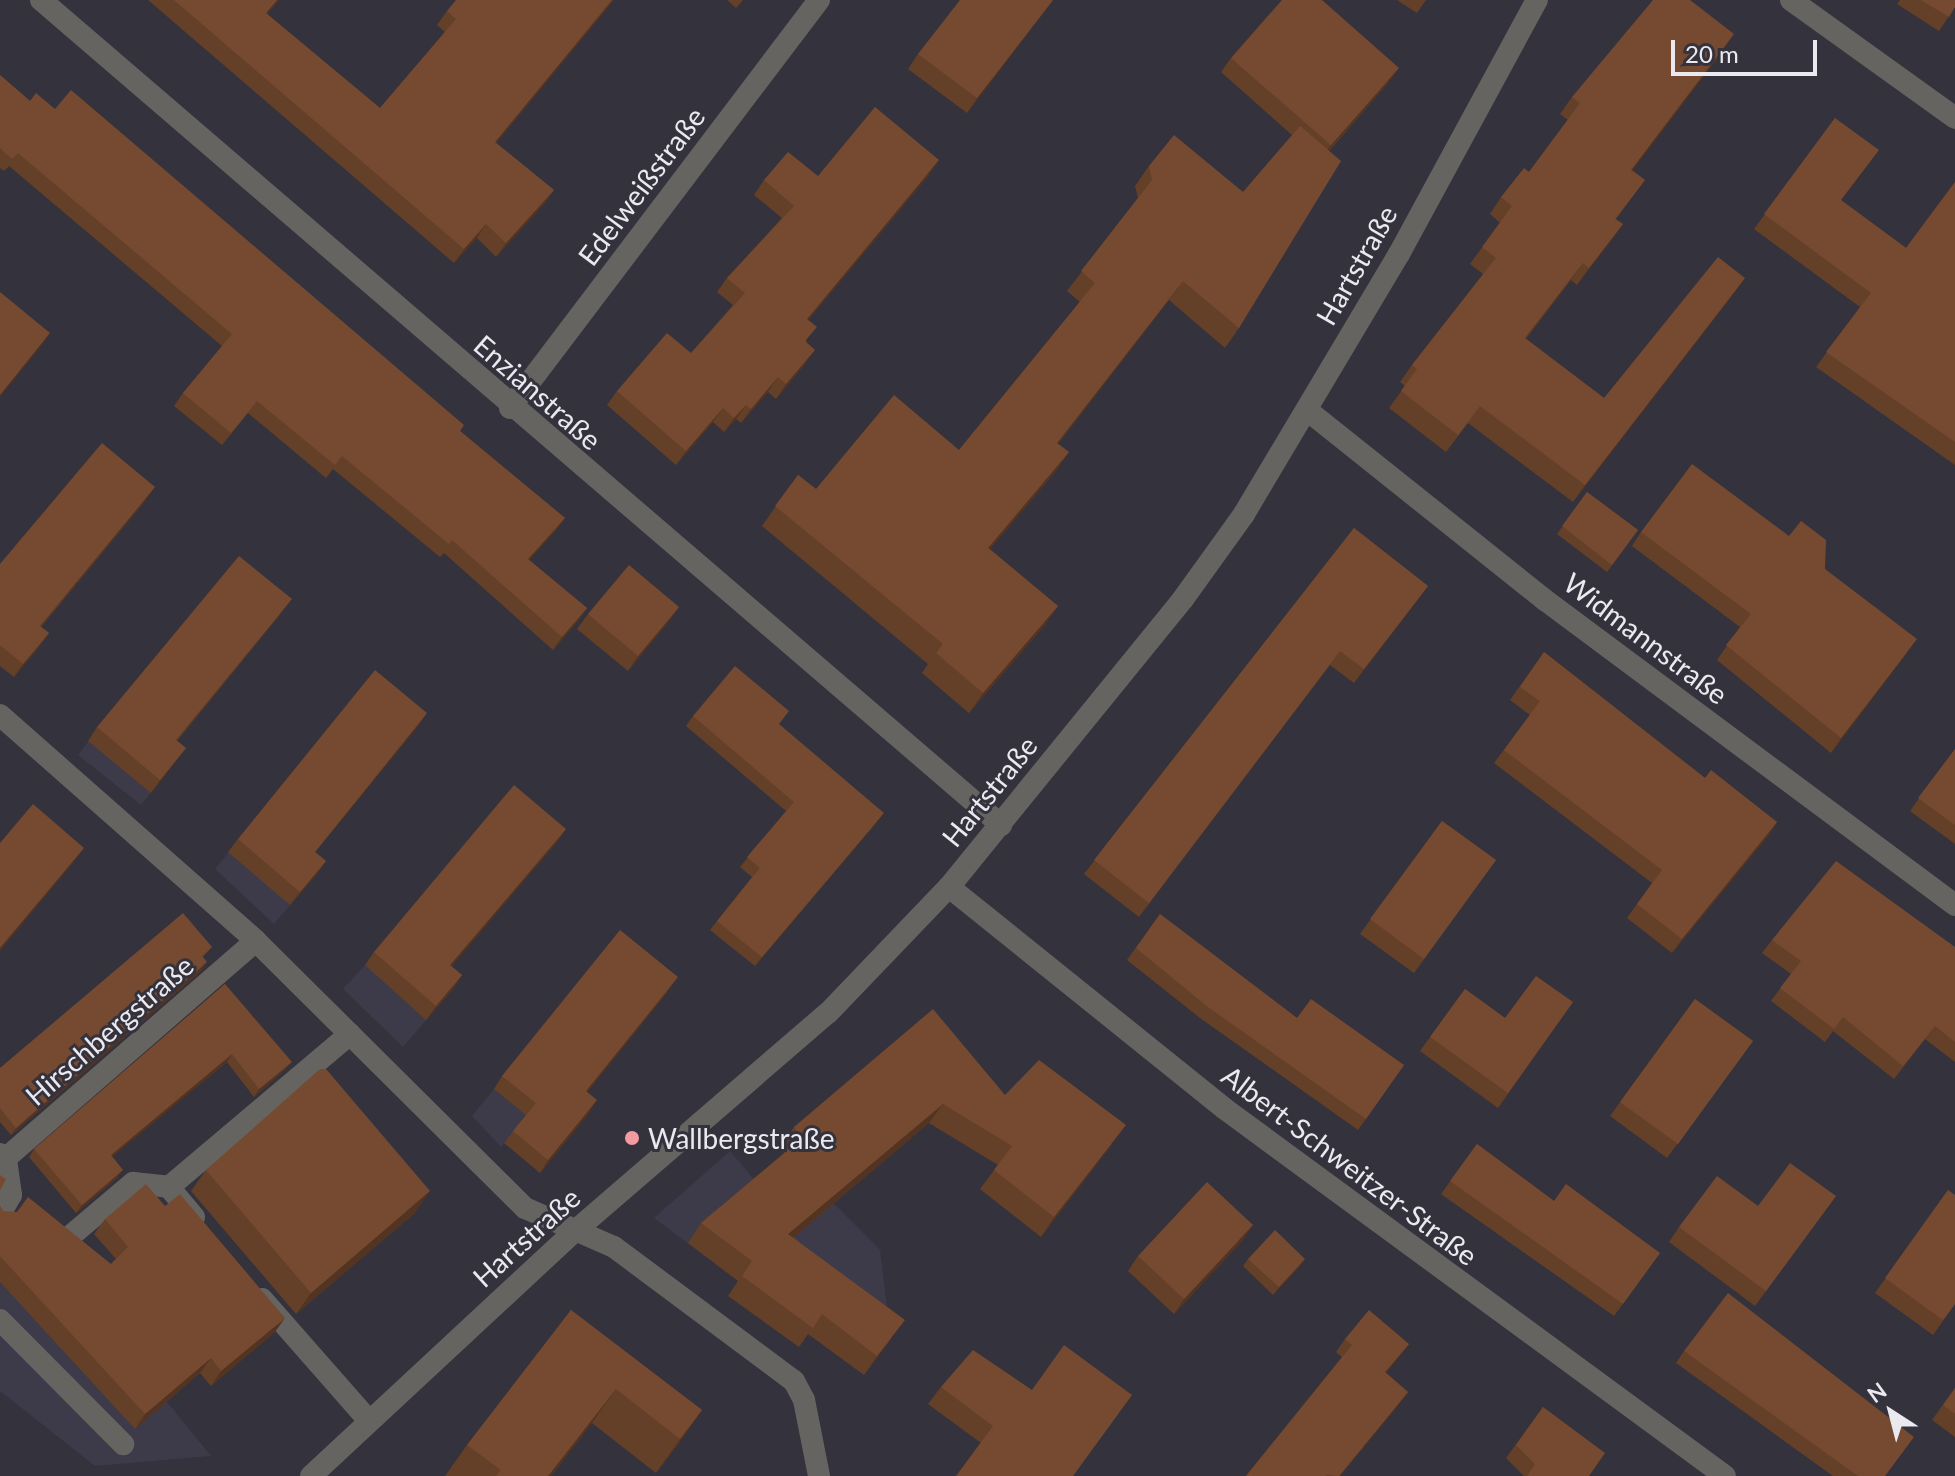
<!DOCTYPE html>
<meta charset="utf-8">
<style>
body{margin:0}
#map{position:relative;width:1955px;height:1476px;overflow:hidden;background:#34323c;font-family:Lato,sans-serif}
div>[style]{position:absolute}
.built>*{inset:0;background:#3d3a4a}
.service>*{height:22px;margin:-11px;padding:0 11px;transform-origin:11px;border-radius:11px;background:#666460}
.minor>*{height:22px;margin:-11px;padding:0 11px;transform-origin:11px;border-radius:11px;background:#666460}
.wall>*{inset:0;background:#654029}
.shaded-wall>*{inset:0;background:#533422}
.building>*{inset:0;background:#764a30}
.dots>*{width:22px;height:22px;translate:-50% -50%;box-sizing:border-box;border:4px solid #34323c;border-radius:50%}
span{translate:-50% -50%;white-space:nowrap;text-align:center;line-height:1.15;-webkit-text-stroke:6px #34323c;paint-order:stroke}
.street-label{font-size:28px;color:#eae9f0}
.poi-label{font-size:28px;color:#eae9f0}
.left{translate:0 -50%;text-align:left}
.north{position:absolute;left:1851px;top:1372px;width:80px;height:80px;-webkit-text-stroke:6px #34323c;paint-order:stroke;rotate:324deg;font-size:22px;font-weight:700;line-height:32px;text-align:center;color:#eae9f0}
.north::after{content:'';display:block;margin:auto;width:28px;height:36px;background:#eae9f0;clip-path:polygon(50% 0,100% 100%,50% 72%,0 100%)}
.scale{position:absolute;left:1671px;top:40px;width:146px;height:36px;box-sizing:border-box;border:4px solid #eae9f0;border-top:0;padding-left:10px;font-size:24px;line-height:28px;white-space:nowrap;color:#eae9f0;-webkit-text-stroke:6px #34323c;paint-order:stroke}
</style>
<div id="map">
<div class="built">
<div style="clip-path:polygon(113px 709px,176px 761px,141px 805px,78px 755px)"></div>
<div style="clip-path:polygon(254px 821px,317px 874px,274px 924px,215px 869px)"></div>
<div style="clip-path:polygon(365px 965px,453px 989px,403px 1047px,343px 989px)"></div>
<div style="clip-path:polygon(518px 1059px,551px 1086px,501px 1147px,472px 1116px)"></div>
<div style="clip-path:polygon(730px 1151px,758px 1184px,789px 1158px,880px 1250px,891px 1339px,864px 1375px,654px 1218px)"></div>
<div style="clip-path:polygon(0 1249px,88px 1304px,211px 1456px,95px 1466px,0 1391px)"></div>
</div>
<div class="service">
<div style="left:0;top:1214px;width:22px;rotate:-60deg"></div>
<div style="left:11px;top:1195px;width:37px;rotate:-98deg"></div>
<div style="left:194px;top:1217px;width:39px;rotate:-130deg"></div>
<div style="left:169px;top:1187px;width:237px;rotate:-40.2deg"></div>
<div style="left:67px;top:1239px;width:87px;rotate:-40.3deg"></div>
<div style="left:133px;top:1183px;width:36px;rotate:6deg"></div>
<div style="left:262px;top:1299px;width:162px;rotate:48.7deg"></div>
<div style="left:0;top:1320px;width:175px;rotate:45.2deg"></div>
</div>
<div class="minor">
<div style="left:41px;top:0;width:1266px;rotate:40.67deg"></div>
<div style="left:1791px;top:0;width:202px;rotate:35.7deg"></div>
<div style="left:510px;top:408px;width:512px;rotate:-52.86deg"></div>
<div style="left:1307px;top:410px;width:305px;rotate:38.6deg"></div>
<div style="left:1545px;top:600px;width:511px;rotate:36.65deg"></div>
<div style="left:0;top:715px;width:341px;rotate:41.4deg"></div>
<div style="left:256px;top:941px;width:379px;rotate:44.8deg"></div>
<div style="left:525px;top:1208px;width:97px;rotate:23.7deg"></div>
<div style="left:614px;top:1247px;width:224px;rotate:36.7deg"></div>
<div style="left:794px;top:1381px;width:21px;rotate:62deg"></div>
<div style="left:804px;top:1400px;width:77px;rotate:78.8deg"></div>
<div style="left:949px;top:887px;width:354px;rotate:38.8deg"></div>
<div style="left:1225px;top:1109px;width:620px;rotate:36.28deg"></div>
<div style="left:0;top:1154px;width:7px;rotate:34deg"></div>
<div style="left:6px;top:1158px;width:331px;rotate:-41deg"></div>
<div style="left:311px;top:1476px;width:360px;rotate:-42.9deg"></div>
<div style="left:575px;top:1231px;width:334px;rotate:-40.8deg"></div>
<div style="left:828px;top:1013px;width:175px;rotate:-46.2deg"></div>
<div style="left:949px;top:887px;width:371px;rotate:-50.9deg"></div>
<div style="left:1183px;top:599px;width:105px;rotate:-54.3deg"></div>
<div style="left:1244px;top:514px;width:303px;rotate:-59.2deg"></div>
<div style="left:1399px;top:254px;width:289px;rotate:-61.5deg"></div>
</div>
<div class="wall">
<div style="clip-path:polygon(148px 0,279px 0,267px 14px,380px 108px,445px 32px,437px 25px,447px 11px,614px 0,496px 143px,554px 190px,544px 204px,496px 257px,477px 238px,454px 263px)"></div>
<div style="clip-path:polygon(727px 0,743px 0,736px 8px)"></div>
<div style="clip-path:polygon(1053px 0,967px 113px,908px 69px,918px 54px)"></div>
<div style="clip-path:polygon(1397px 0,1426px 0,1417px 13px)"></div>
<div style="clip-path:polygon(1900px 0,1955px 0,1955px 7px,1939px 31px,1897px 4px)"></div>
<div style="clip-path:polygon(1723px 51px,1632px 170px,1645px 180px,1616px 219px,1623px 224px,1577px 285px,1571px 280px,1526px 339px,1604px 398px,1745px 278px,1573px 502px,1468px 423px,1446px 452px,1389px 408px,1405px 386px,1400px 382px,1412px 365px,1483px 274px,1470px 264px,1500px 223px,1490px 214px,1501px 197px,1529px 172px,1568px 120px,1560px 114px,1572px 97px)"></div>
<div style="clip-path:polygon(1231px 58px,1389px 82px,1329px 151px,1239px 328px,1225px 348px,1169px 300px,1058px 444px,1069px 452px,1055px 472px,990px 549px,1058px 606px,1044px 626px,969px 713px,922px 673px,928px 664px,762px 526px,798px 475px,816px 489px,959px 450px,1080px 302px,1067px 291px,1138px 198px,1135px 186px,1149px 166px,1243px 192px,1292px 135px,1221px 72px)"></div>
<div style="clip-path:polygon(0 75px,30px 101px,55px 109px,460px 431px,565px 518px,556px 530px,529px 560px,587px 608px,578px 621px,553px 650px,444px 553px,440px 557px,333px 469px,326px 478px,248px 413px,222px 445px,174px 406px,183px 393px,222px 346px,9px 166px,4px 171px,0 168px)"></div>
<div style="clip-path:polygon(1835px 118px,1842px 201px,1906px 248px,1955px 182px,1955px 465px,1816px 367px,1860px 307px,1754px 229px)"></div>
<div style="clip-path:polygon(929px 175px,808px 320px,805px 364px,776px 399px,768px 392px,741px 423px,736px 419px,724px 432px,713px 422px,676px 465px,607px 405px,617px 391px,691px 353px,733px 305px,717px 292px,727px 278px,782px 218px,754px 195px,764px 180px,818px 176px)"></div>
<div style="clip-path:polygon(1587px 492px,1638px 530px,1607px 572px,1557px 534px)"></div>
<div style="clip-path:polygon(146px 500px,41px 627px,49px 633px,39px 647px,14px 677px,0 666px,0 564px)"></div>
<div style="clip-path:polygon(1354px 528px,1428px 586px,1354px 683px,1330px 665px,1139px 917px,1084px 874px)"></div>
<div style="clip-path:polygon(1641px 532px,1789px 536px,1825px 569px,1907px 653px,1831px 753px,1717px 660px,1740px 627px,1632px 546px)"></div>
<div style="clip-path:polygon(679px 607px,669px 621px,628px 671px,577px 629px,588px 614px)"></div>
<div style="clip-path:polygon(282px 612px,177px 741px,186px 748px,151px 793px,88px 741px,97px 727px)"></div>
<div style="clip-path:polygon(1544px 652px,1705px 778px,1777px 822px,1768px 836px,1672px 953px,1627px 918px,1652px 883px,1494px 763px,1530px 715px,1510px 700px)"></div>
<div style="clip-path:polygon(427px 713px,418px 726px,315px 852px,326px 861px,317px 874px,290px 905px,228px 852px,238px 839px)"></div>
<div style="clip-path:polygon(693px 716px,779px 725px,877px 822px,755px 966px,710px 930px,752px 877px,740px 867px,786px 811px,686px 726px)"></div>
<div style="clip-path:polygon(1955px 749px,1955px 844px,1910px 811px)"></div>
<div style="clip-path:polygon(1442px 821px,1496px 860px,1414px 973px,1360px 934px)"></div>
<div style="clip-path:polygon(566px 829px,557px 842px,451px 966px,462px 975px,453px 989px,426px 1020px,365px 965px,374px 952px)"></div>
<div style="clip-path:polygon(1160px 914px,1297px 1018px,1404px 1065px,1358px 1130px,1200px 1018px,1127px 960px)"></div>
<div style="clip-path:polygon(1772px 940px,1955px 947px,1955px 1062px,1925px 1039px,1894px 1079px,1833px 1031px,1825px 1042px,1771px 1001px,1791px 974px,1762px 953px)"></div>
<div style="clip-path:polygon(212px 947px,203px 957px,202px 970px,11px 1135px,0 1122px,0 1068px)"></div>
<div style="clip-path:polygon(225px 984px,286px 1069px,254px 1097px,227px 1062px,112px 1156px,118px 1177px,76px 1213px,29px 1157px,34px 1149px)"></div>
<div style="clip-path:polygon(1465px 989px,1505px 1018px,1573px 1002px,1498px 1108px,1420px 1051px)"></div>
<div style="clip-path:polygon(669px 990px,587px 1092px,589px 1113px,540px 1173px,504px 1143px,526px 1115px,494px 1089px,502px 1076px)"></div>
<div style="clip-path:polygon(1695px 999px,1753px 1041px,1667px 1158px,1610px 1116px)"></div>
<div style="clip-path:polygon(1005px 1095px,1112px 1144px,1041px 1237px,980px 1189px,998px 1165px,929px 1123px,794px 1237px,891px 1339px,864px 1375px,808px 1334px,799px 1347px,728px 1296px,738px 1281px,688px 1243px,701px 1223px,785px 1153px,780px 1147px,794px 1127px)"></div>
<div style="clip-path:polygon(1477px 1144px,1554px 1201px,1660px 1253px,1614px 1316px,1441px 1194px)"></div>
<div style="clip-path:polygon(206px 1170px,415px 1213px,296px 1314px,191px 1191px)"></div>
<div style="clip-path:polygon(1948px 1190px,1955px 1304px,1933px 1335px,1875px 1293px)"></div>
<div style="clip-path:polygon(1836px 1196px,1755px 1306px,1669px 1242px,1679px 1227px,1758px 1206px)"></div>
<div style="clip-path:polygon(0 1206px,3px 1211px,111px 1264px,116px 1259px,94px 1234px,105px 1219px,275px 1332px,211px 1386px,200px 1373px,135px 1429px,0 1282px)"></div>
<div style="clip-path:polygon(1243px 1240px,1174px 1314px,1128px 1271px,1138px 1256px)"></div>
<div style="clip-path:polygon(1248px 1259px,1300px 1266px,1273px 1295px,1243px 1266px)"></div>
<div style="clip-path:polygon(571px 1310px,702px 1410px,679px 1443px,656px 1473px,592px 1423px,551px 1476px,445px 1476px,467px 1445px)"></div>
<div style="clip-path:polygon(1345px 1339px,1409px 1344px,1386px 1373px,1408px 1392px,1399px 1404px,1340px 1476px,1246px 1476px,1342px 1357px,1336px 1352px)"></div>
<div style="clip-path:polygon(1684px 1351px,1885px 1476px,1833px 1476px,1676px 1363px)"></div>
<div style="clip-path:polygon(941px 1387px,1032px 1390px,1132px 1395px,981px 1443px,928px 1404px)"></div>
<div style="clip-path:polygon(1955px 1388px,1955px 1437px,1932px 1420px)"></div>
<div style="clip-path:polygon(1543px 1407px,1589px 1476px,1524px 1476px,1506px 1458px)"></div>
</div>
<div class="shaded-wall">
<div style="clip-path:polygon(277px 0,279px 0,256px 27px,266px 13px)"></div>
<div style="clip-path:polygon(612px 0,614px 0,485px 156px,495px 142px)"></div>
<div style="clip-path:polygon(1053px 0,1046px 10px,967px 113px,977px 98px)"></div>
<div style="clip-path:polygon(1734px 34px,1723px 51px,1620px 187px,1631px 170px)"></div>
<div style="clip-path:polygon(1399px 68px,1389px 82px,1320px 160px,1331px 145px)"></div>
<div style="clip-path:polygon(939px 160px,929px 175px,797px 333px,807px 319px)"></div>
<div style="clip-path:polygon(554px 190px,544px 204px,496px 257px,506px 243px)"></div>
<div style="clip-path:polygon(486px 224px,477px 238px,454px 263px,464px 249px)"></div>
<div style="clip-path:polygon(1623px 224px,1611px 241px,1577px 285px,1589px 268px)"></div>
<div style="clip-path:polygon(1583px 263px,1571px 280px,1513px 355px,1525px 338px)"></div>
<div style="clip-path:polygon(1745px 278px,1733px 295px,1573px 502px,1585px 485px)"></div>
<div style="clip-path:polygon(1183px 281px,1169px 300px,1043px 463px,1057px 443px)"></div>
<div style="clip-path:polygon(50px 333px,41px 346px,0 397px,0 395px)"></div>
<div style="clip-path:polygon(815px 350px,805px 364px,776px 399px,786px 384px)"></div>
<div style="clip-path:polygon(778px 377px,768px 392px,741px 423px,751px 409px)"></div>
<div style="clip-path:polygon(746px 405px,736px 419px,724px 432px,734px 418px)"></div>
<div style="clip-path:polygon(723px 408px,713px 422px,676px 465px,686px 451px)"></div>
<div style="clip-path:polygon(1069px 452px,1055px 472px,974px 568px,988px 548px)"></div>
<div style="clip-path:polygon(155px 487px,146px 500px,30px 639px,40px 626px)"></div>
<div style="clip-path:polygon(565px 518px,556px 530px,519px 572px,528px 559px)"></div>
<div style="clip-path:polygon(1428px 586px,1418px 600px,1354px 683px,1364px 669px)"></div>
<div style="clip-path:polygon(292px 599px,282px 612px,166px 753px,176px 740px)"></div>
<div style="clip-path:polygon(1058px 606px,1044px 626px,969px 713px,983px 693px)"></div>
<div style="clip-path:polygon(679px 607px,669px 621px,628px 671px,638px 656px)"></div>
<div style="clip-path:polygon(587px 608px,578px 621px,553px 650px,562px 637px)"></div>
<div style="clip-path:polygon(49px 633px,39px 647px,14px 677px,23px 664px)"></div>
<div style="clip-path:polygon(1917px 639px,1907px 653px,1831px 753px,1841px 738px)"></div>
<div style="clip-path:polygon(427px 713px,418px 726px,305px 865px,315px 852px)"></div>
<div style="clip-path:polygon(186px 748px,176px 761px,151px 793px,160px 780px)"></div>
<div style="clip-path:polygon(884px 813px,877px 822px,755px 966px,762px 957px)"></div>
<div style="clip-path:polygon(1777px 822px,1768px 836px,1672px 953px,1682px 939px)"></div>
<div style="clip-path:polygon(566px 829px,557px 842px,441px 979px,450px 965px)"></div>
<div style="clip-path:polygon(84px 848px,73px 863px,0 951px,0 948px)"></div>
<div style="clip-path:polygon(326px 861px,317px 874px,290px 905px,300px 892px)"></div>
<div style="clip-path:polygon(207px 962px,202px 970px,11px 1135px,16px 1128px)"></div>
<div style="clip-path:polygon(462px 975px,453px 989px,426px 1020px,436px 1006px)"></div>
<div style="clip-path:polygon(678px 977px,669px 990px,578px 1104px,586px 1091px)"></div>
<div style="clip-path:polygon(232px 1054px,227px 1062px,106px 1162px,111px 1155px)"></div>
<div style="clip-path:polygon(292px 1062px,286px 1069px,254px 1097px,259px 1089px)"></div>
<div style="clip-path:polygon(597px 1100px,589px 1113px,540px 1173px,548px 1160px)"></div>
<div style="clip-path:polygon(943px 1104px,929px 1123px,775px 1253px,788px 1234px)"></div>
<div style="clip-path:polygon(1126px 1125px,1112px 1144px,1041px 1237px,1054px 1217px)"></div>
<div style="clip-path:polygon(123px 1170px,118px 1177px,76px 1213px,82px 1205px)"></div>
<div style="clip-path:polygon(430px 1191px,415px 1213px,296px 1314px,311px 1293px)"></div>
<div style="clip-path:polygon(1253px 1225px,1243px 1240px,1174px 1314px,1184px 1299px)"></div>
<div style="clip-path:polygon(1305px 1259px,1300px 1266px,1273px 1295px,1279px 1287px)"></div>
<div style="clip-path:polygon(285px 1318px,275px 1332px,211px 1386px,221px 1371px)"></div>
<div style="clip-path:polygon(905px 1320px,891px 1339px,864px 1375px,877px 1356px)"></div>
<div style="clip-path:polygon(1409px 1344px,1400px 1356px,1376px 1385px,1385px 1372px)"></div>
<div style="clip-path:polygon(211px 1358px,200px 1373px,135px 1429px,145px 1414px)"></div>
<div style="clip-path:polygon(616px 1389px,592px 1423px,551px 1476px,548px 1476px)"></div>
<div style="clip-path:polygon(1408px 1392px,1399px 1404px,1340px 1476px,1339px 1476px)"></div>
<div style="clip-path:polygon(702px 1410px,679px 1443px,656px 1473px,680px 1439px)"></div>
</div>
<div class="building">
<div style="clip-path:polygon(174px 0,277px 0,266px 13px,380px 108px,456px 19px,447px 11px,456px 0,612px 0,495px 142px,554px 190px,506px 243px,486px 224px,464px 249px)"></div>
<div style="clip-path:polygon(960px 0,1053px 0,977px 98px,918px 54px)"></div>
<div style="clip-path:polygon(1282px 0,1322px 0,1399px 68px,1331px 145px,1231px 58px)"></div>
<div style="clip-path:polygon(1653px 0,1690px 0,1734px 34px,1631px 170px,1645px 180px,1615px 219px,1623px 224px,1589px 268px,1583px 263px,1525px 338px,1604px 398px,1718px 257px,1745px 278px,1585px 485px,1480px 406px,1458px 435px,1401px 391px,1417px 369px,1412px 365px,1496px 258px,1482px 247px,1512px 206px,1501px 197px,1524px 168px,1529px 172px,1580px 103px,1572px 97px)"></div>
<div style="clip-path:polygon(1921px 0,1955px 0,1955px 7px,1949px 17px)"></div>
<div style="clip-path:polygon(0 75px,30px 101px,36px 93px,55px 109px,71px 90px,464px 425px,460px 431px,565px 518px,528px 559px,587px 608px,562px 637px,452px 540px,449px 544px,342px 456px,335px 465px,257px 401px,231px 433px,183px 393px,232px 334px,18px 153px,12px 159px,0 148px)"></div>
<div style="clip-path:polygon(875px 107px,939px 160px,807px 319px,817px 327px,805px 341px,815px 350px,786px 384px,778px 377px,751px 409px,746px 405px,734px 418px,723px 408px,686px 451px,617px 391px,667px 333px,691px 353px,745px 293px,727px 278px,794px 206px,764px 180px,788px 152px,818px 176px)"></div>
<div style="clip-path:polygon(1835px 118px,1879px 150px,1841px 200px,1906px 248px,1955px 182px,1955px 442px,1826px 352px,1871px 293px,1764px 214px)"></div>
<div style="clip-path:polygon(1300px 126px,1341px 161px,1239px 328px,1183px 281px,1057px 443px,1069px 452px,988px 548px,1058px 606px,983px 693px,936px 653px,943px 644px,775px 506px,798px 475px,816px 489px,894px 395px,959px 450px,1095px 283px,1081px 271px,1152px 180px,1149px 166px,1174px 135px,1243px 192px)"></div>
<div style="clip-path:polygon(0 292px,50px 333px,0 395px)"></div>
<div style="clip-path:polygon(102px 443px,155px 487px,40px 626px,49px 633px,23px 664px,0 645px,0 564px)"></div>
<div style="clip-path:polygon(1692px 464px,1789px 536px,1801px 521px,1826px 540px,1825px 569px,1917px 639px,1841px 738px,1726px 645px,1751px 614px,1641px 532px)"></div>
<div style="clip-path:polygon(1587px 492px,1638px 530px,1612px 565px,1562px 526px)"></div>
<div style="clip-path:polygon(1354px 528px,1428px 586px,1364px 669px,1340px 651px,1149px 903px,1094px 860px)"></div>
<div style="clip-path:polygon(239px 556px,292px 599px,176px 740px,186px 748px,160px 780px,97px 727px)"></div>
<div style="clip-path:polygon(629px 565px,679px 607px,638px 656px,588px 614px)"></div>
<div style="clip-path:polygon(1544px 652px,1705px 778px,1711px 770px,1777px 822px,1682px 939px,1637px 904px,1662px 870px,1504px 750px,1540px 701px,1520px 687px)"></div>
<div style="clip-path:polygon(735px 666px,789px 711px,779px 724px,884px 813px,762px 957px,717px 921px,760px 868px,747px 857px,794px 802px,693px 716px)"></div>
<div style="clip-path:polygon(375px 670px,427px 713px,315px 852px,326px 861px,300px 892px,238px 839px)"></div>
<div style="clip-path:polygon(1955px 749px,1955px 825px,1918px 798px)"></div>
<div style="clip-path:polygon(514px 785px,566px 829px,450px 965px,462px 975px,436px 1006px,374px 952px)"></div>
<div style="clip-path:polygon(33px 804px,84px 848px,0 948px,0 843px)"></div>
<div style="clip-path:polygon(1442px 821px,1496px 860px,1424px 959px,1370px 919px)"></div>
<div style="clip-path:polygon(1836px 861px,1955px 947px,1955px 1042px,1935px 1026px,1903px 1066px,1843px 1017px,1834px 1029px,1780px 988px,1801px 961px,1772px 940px)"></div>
<div style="clip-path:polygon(183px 913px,212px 947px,202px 956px,207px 962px,16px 1128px,0 1108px,0 1068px)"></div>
<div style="clip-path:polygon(1160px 914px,1297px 1018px,1311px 999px,1404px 1065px,1366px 1119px,1208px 1007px,1136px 948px)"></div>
<div style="clip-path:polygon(620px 930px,678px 977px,586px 1091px,597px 1100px,548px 1160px,513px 1131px,536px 1103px,502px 1076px)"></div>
<div style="clip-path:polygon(1536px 976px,1573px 1002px,1508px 1093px,1430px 1037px,1465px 989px,1505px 1018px)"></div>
<div style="clip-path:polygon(225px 984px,292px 1062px,259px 1089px,232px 1054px,111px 1155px,123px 1170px,82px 1205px,34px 1149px)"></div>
<div style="clip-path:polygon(1695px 999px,1753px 1041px,1678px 1144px,1620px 1102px)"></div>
<div style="clip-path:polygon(933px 1009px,1005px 1095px,1039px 1060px,1126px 1125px,1054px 1217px,994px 1170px,1012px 1146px,943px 1104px,788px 1234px,905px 1320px,877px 1356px,822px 1314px,813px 1328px,742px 1276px,752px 1261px,701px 1223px,802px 1138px,794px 1127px)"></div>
<div style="clip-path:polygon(320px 1069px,326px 1069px,430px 1191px,311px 1293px,206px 1170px)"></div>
<div style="clip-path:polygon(1477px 1144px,1554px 1201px,1566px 1184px,1660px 1253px,1623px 1304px,1450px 1181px)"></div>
<div style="clip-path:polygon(1790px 1163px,1836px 1196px,1766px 1291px,1679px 1227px,1717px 1176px,1758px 1206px)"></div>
<div style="clip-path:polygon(0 1175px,6px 1179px,0 1191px)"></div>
<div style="clip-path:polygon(1207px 1182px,1253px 1225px,1184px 1299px,1138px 1256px)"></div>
<div style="clip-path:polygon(146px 1184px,165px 1206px,180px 1194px,285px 1318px,221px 1371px,211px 1358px,145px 1414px,0 1256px,0 1206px,3px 1211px,17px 1212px,28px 1197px,111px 1264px,128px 1247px,105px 1219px)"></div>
<div style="clip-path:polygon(1948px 1190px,1955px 1195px,1955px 1304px,1943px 1320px,1885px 1278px)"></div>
<div style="clip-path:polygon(1275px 1230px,1305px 1259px,1279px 1287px,1248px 1259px)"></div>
<div style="clip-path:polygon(1728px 1293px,1914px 1437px,1885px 1476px,1858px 1476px,1684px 1351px)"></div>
<div style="clip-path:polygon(571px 1310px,702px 1410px,680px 1439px,616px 1389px,548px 1476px,496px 1476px,501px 1470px,467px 1445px)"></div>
<div style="clip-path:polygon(1369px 1310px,1409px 1344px,1385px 1372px,1408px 1392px,1339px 1476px,1327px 1475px,1326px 1476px,1246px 1476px,1352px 1345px,1345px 1339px)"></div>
<div style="clip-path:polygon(1064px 1345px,1132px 1395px,1073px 1476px,956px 1476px,993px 1426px,941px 1387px,973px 1350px,1032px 1390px)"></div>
<div style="clip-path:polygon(1955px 1388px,1955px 1414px,1943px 1405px)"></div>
<div style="clip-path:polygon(1543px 1407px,1605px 1453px,1589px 1476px,1527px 1476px,1535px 1464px,1516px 1445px)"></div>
</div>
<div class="dots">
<div style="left:632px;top:1138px;background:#f49aa1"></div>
</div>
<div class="street-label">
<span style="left:641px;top:186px;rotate:-53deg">Edelweißstraße</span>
<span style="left:1356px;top:265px;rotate:-60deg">Hartstraße</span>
<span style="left:538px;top:392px;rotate:41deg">Enzianstraße</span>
<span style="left:1646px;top:638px;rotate:37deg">Widmannstraße</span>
<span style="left:989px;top:791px;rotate:-51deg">Hartstraße</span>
<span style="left:109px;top:1030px;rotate:-41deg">Hirschbergstraße</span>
<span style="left:1350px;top:1165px;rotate:37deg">Albert-Schweitzer-Straße</span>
<span style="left:526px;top:1237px;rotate:-42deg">Hartstraße</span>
</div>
<div class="poi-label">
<span class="left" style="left:648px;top:1138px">Wallbergstraße</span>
</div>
<div class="north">N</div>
<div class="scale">20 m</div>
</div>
